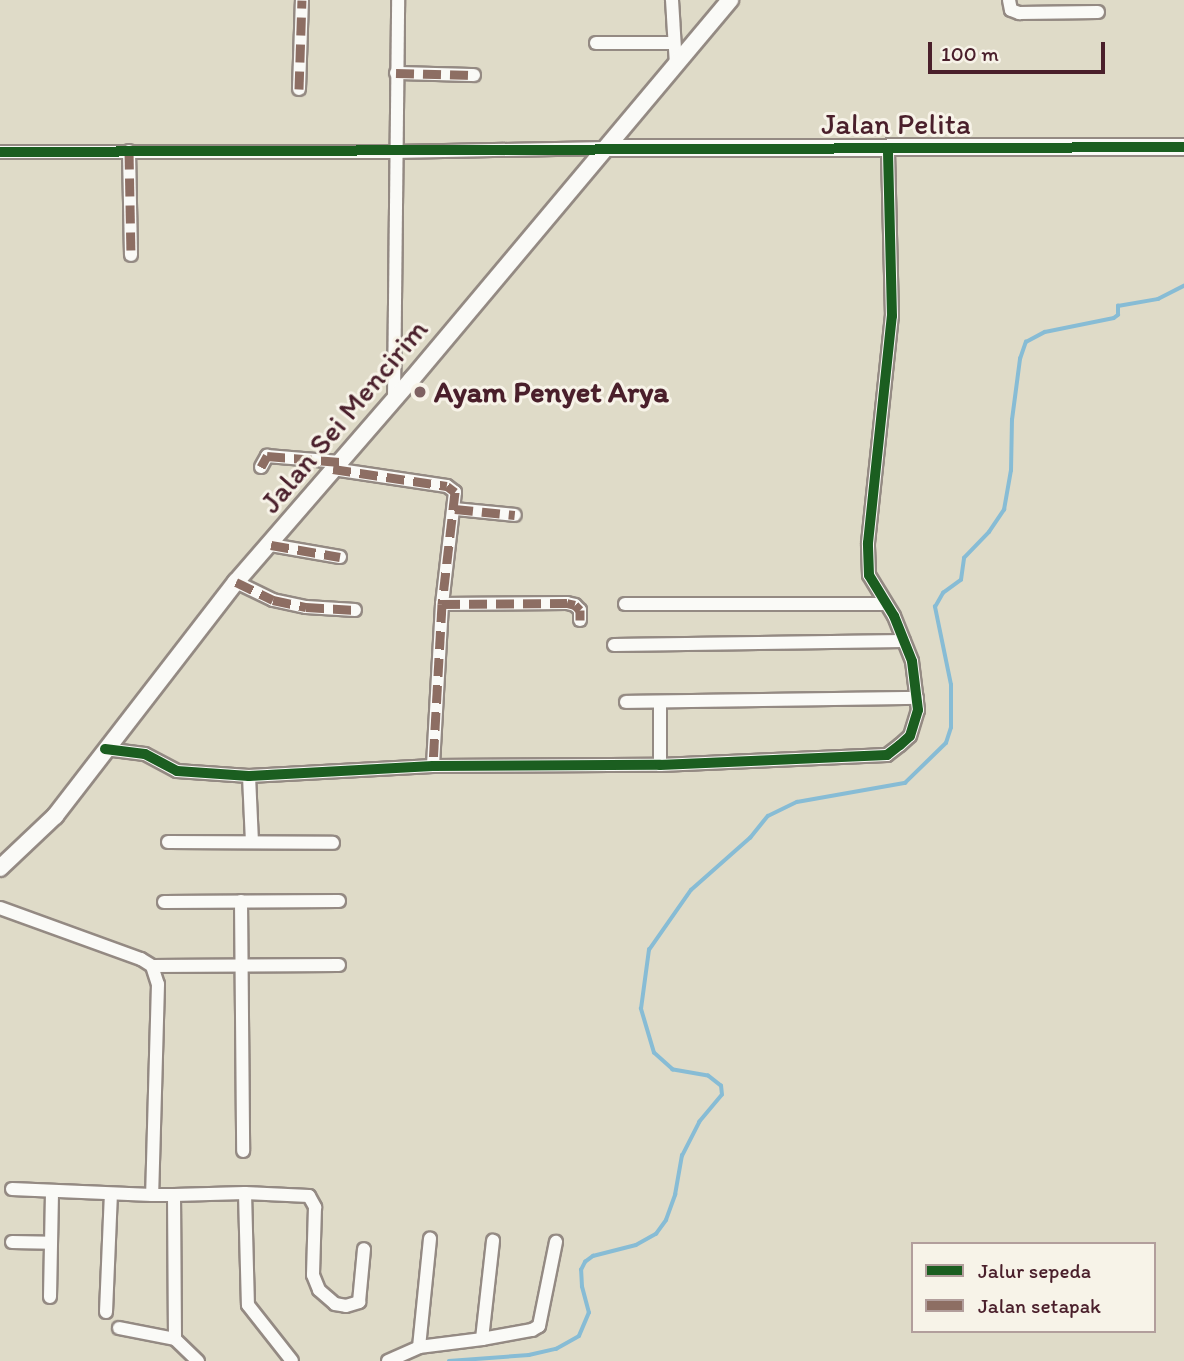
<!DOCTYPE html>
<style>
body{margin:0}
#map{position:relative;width:1184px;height:1361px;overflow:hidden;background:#dfdbc8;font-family:Itim,sans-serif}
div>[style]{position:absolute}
.stream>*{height:3.5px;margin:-1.75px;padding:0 1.75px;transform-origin:1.75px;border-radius:1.75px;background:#87bcd5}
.roads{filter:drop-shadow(2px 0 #948a83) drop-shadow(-2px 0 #948a83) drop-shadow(0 2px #948a83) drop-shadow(0 -2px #948a83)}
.minor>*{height:12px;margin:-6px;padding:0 6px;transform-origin:6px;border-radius:6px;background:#fafaf7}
.tertiary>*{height:16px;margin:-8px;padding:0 8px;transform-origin:8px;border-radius:8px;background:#fafaf7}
.quiet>*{height:9px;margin-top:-4.5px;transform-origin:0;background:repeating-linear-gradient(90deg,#8d6e63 0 18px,transparent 0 27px)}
.cycleway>*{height:10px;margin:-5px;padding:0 5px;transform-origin:5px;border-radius:5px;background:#1b5e20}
.dots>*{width:19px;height:19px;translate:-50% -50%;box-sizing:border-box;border:4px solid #f7f3e8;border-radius:50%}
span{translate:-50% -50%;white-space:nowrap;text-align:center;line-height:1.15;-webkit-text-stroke:6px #f7f3e8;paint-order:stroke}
.street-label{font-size:30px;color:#4a1f2b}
.poi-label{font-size:30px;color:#4a1f2b;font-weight:700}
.left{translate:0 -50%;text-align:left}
.legend{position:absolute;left:911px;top:1242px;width:245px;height:91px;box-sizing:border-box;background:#f7f3e8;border:2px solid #b29e9c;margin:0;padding:9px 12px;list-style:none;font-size:21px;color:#4a1f2b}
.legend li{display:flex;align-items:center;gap:14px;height:35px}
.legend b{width:35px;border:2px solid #b29e9c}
.scale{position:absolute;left:928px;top:42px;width:177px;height:32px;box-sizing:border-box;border:4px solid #4a1f2b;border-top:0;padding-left:9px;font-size:21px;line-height:24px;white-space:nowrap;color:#4a1f2b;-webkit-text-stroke:5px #f7f3e8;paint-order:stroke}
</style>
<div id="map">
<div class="stream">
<div style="left:449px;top:1361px;width:80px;rotate:-4.3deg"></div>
<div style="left:529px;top:1355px;width:28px;rotate:-13deg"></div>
<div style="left:556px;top:1349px;width:26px;rotate:-29deg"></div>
<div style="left:579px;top:1336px;width:25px;rotate:-67deg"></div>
<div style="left:589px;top:1313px;width:27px;rotate:-105deg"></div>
<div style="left:582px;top:1287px;width:17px;rotate:-93deg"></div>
<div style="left:581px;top:1270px;width:9px;rotate:-63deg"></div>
<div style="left:585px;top:1262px;width:10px;rotate:-37deg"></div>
<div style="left:593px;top:1256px;width:44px;rotate:-14.3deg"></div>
<div style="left:636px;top:1245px;width:23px;rotate:-29deg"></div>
<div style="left:656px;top:1234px;width:17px;rotate:-54deg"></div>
<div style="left:666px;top:1220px;width:27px;rotate:-70deg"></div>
<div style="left:675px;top:1195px;width:40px;rotate:-80deg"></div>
<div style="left:682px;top:1156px;width:38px;rotate:-63deg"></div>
<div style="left:699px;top:1122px;width:35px;rotate:-50deg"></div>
<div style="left:722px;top:1095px;width:9px;rotate:-96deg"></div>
<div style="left:721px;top:1086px;width:16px;rotate:-142deg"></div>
<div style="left:708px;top:1076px;width:36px;rotate:-170deg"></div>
<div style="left:673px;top:1070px;width:25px;rotate:-138deg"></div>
<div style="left:654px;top:1053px;width:46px;rotate:-106.5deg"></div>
<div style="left:641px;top:1009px;width:60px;rotate:-82.3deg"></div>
<div style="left:649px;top:950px;width:73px;rotate:-55deg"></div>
<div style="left:691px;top:890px;width:79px;rotate:-41.4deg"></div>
<div style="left:750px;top:838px;width:28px;rotate:-51deg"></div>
<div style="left:768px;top:816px;width:32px;rotate:-26deg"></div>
<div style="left:797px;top:802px;width:110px;rotate:-10deg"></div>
<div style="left:905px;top:783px;width:57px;rotate:-44.3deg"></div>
<div style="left:946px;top:743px;width:16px;rotate:-72deg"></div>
<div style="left:951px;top:728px;width:43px;rotate:-90deg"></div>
<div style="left:951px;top:685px;width:80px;rotate:-101.6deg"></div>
<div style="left:935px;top:607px;width:16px;rotate:-60deg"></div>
<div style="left:943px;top:593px;width:22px;rotate:-36deg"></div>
<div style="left:961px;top:580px;width:22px;rotate:-82deg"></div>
<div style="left:964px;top:558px;width:36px;rotate:-46deg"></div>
<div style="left:989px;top:532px;width:27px;rotate:-56deg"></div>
<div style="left:1004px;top:510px;width:40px;rotate:-80deg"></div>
<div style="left:1011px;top:471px;width:51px;rotate:-88.9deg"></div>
<div style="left:1012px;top:420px;width:62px;rotate:-82.5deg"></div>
<div style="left:1020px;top:359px;width:18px;rotate:-71deg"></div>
<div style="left:1026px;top:342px;width:21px;rotate:-28deg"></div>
<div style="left:1045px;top:332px;width:70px;rotate:-11.5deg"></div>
<div style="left:1114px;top:318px;width:5px;rotate:-37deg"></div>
<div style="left:1118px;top:315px;width:9px;rotate:-90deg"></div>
<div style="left:1118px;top:306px;width:41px;rotate:-9.9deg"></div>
<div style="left:1158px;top:299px;width:29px;rotate:-27deg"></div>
</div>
<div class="roads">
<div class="minor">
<div style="left:672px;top:0;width:65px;rotate:86.5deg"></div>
<div style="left:1009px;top:0;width:10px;rotate:79deg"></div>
<div style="left:1011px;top:10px;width:9px;rotate:21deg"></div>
<div style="left:1019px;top:13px;width:79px;rotate:-0.7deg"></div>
<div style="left:596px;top:43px;width:77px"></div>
<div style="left:396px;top:73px;width:78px;rotate:1.5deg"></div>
<div style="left:299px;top:89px;width:89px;rotate:-88.1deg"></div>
<div style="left:129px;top:151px;width:104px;rotate:88.9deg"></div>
<div style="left:0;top:152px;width:394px"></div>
<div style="left:394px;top:152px;width:214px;rotate:-1.1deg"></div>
<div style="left:394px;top:398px;width:398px;rotate:-89.4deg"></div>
<div style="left:261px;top:467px;width:13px;rotate:-61deg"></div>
<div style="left:267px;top:456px;width:73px;rotate:4.7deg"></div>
<div style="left:333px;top:469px;width:115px;rotate:8.5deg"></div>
<div style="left:447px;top:486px;width:10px;rotate:37deg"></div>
<div style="left:455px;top:492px;width:113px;rotate:96.6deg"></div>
<div style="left:442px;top:604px;width:162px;rotate:93.2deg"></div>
<div style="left:455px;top:509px;width:60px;rotate:5.7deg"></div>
<div style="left:271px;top:545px;width:70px;rotate:9.9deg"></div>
<div style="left:236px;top:582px;width:41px;rotate:25.9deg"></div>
<div style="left:273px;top:600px;width:34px;rotate:12deg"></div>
<div style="left:306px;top:607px;width:49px;rotate:3.5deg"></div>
<div style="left:442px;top:604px;width:125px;rotate:-0.5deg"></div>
<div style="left:567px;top:603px;width:8px;rotate:14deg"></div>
<div style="left:575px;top:605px;width:7px;rotate:45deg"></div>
<div style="left:580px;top:610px;width:10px;rotate:90deg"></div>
<div style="left:625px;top:604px;width:261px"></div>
<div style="left:614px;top:645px;width:290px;rotate:-0.8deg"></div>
<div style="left:626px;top:702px;width:291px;rotate:-0.8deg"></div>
<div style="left:660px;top:702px;width:63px;rotate:90deg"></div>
<div style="left:105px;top:749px;width:40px;rotate:7.1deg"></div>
<div style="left:145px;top:754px;width:36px;rotate:28deg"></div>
<div style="left:177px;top:771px;width:72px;rotate:4deg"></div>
<div style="left:249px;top:776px;width:184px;rotate:-3.1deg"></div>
<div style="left:433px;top:766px;width:227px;rotate:-0.3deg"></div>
<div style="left:660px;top:765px;width:227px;rotate:-2.5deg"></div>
<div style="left:887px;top:755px;width:16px;rotate:-38deg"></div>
<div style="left:900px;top:745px;width:13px;rotate:-42deg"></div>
<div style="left:910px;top:736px;width:27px;rotate:-73deg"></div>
<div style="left:918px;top:710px;width:49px;rotate:-97deg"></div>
<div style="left:912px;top:661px;width:48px;rotate:-111.8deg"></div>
<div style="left:894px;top:616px;width:48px;rotate:-121.4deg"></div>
<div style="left:869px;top:575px;width:32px;rotate:-92deg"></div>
<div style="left:868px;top:543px;width:228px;rotate:-84deg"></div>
<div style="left:892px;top:316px;width:168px;rotate:-91.4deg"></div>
<div style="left:249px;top:776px;width:66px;rotate:87.4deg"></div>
<div style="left:168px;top:842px;width:165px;rotate:0.3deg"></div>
<div style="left:241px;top:901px;width:250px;rotate:89.5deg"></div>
<div style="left:164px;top:902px;width:175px;rotate:-0.3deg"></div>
<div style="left:0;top:908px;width:150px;rotate:19.9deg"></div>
<div style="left:141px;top:959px;width:13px;rotate:32deg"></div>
<div style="left:152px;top:966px;width:187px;rotate:-0.3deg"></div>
<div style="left:152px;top:966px;width:19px;rotate:72deg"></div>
<div style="left:158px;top:984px;width:211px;rotate:91.6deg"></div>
<div style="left:152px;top:1195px;width:22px"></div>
<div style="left:174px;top:1195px;width:144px;rotate:89.6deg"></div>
<div style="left:175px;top:1339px;width:32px;rotate:44deg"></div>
<div style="left:12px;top:1189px;width:140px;rotate:2.5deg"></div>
<div style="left:245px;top:1193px;width:112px;rotate:88.5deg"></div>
<div style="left:248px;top:1305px;width:71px;rotate:51.8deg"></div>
<div style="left:174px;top:1195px;width:71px;rotate:-1.6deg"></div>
<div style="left:245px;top:1193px;width:64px;rotate:2.7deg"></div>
<div style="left:309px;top:1196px;width:13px;rotate:61deg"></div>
<div style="left:315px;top:1207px;width:68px;rotate:91.7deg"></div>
<div style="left:313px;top:1275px;width:16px;rotate:68deg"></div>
<div style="left:319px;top:1290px;width:21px;rotate:41deg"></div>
<div style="left:335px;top:1304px;width:11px;rotate:10deg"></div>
<div style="left:346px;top:1306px;width:14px;rotate:-17deg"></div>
<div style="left:359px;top:1302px;width:53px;rotate:-84.6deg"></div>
<div style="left:12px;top:1242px;width:39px;rotate:1deg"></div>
<div style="left:50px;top:1297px;width:106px;rotate:-88.9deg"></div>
<div style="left:106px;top:1312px;width:118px;rotate:-87.6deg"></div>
<div style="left:119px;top:1328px;width:57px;rotate:11.1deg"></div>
<div style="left:482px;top:1339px;width:99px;rotate:-83.6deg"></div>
<div style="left:419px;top:1347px;width:109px;rotate:-84.2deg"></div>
<div style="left:388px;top:1361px;width:34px;rotate:-24deg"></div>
<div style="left:419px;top:1347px;width:64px;rotate:-7.2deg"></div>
<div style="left:482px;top:1339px;width:51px;rotate:-10.2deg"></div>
<div style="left:532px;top:1330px;width:8px;rotate:-30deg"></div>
<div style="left:539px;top:1326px;width:86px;rotate:-78.6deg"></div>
</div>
<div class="tertiary">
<div style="left:608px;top:148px;width:576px;rotate:-0.1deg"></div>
<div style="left:0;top:868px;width:76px;rotate:-43.4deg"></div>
<div style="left:55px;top:816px;width:296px;rotate:-52.3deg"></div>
<div style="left:236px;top:582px;width:269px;rotate:-49.1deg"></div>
<div style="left:412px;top:379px;width:495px;rotate:-50deg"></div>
</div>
</div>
<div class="quiet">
<div style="left:396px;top:73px;width:78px;rotate:1.5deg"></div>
<div style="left:299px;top:89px;width:89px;rotate:-88.1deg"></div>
<div style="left:129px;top:151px;width:104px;rotate:88.9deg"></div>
<div style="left:261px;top:467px;width:13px;rotate:-61deg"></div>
<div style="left:267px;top:456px;width:73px;rotate:4.7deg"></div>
<div style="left:333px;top:469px;width:115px;rotate:8.5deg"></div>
<div style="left:447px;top:486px;width:10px;rotate:37deg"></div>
<div style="left:455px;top:492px;width:113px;rotate:96.6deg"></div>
<div style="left:442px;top:604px;width:162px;rotate:93.2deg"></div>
<div style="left:455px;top:509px;width:60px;rotate:5.7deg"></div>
<div style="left:271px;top:545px;width:70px;rotate:9.9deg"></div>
<div style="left:236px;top:582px;width:41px;rotate:25.9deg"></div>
<div style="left:273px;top:600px;width:34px;rotate:12deg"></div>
<div style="left:306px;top:607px;width:49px;rotate:3.5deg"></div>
<div style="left:442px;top:604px;width:125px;rotate:-0.5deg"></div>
<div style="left:567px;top:603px;width:8px;rotate:14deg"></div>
<div style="left:575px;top:605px;width:7px;rotate:45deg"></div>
<div style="left:580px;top:610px;width:10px;rotate:90deg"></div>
</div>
<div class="cycleway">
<div style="left:0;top:152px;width:1184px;rotate:-0.24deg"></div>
<div style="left:105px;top:749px;width:40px;rotate:7.1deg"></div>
<div style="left:145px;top:754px;width:36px;rotate:28deg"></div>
<div style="left:177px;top:771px;width:72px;rotate:4deg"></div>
<div style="left:249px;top:776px;width:184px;rotate:-3.1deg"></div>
<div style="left:433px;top:766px;width:227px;rotate:-0.3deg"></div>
<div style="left:660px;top:765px;width:227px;rotate:-2.5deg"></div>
<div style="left:887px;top:755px;width:16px;rotate:-38deg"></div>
<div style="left:900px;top:745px;width:13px;rotate:-42deg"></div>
<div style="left:910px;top:736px;width:27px;rotate:-73deg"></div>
<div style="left:918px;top:710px;width:49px;rotate:-97deg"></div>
<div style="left:912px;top:661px;width:48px;rotate:-111.8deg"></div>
<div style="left:894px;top:616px;width:48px;rotate:-121.4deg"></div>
<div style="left:869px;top:575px;width:32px;rotate:-92deg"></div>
<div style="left:868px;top:543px;width:228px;rotate:-84deg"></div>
<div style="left:892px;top:316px;width:168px;rotate:-91.4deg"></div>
</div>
<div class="dots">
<div style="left:420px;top:392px;background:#7e6162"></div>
</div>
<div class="street-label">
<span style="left:896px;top:124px">Jalan Pelita</span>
<span style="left:344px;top:416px;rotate:-50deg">Jalan Sei Mencirim</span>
</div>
<div class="poi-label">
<span class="left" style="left:434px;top:392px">Ayam Penyet Arya</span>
</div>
<ul class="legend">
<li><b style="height:9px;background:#1b5e20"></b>Jalur sepeda</li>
<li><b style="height:9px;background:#8d6e63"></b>Jalan setapak</li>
</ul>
<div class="scale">100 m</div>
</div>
